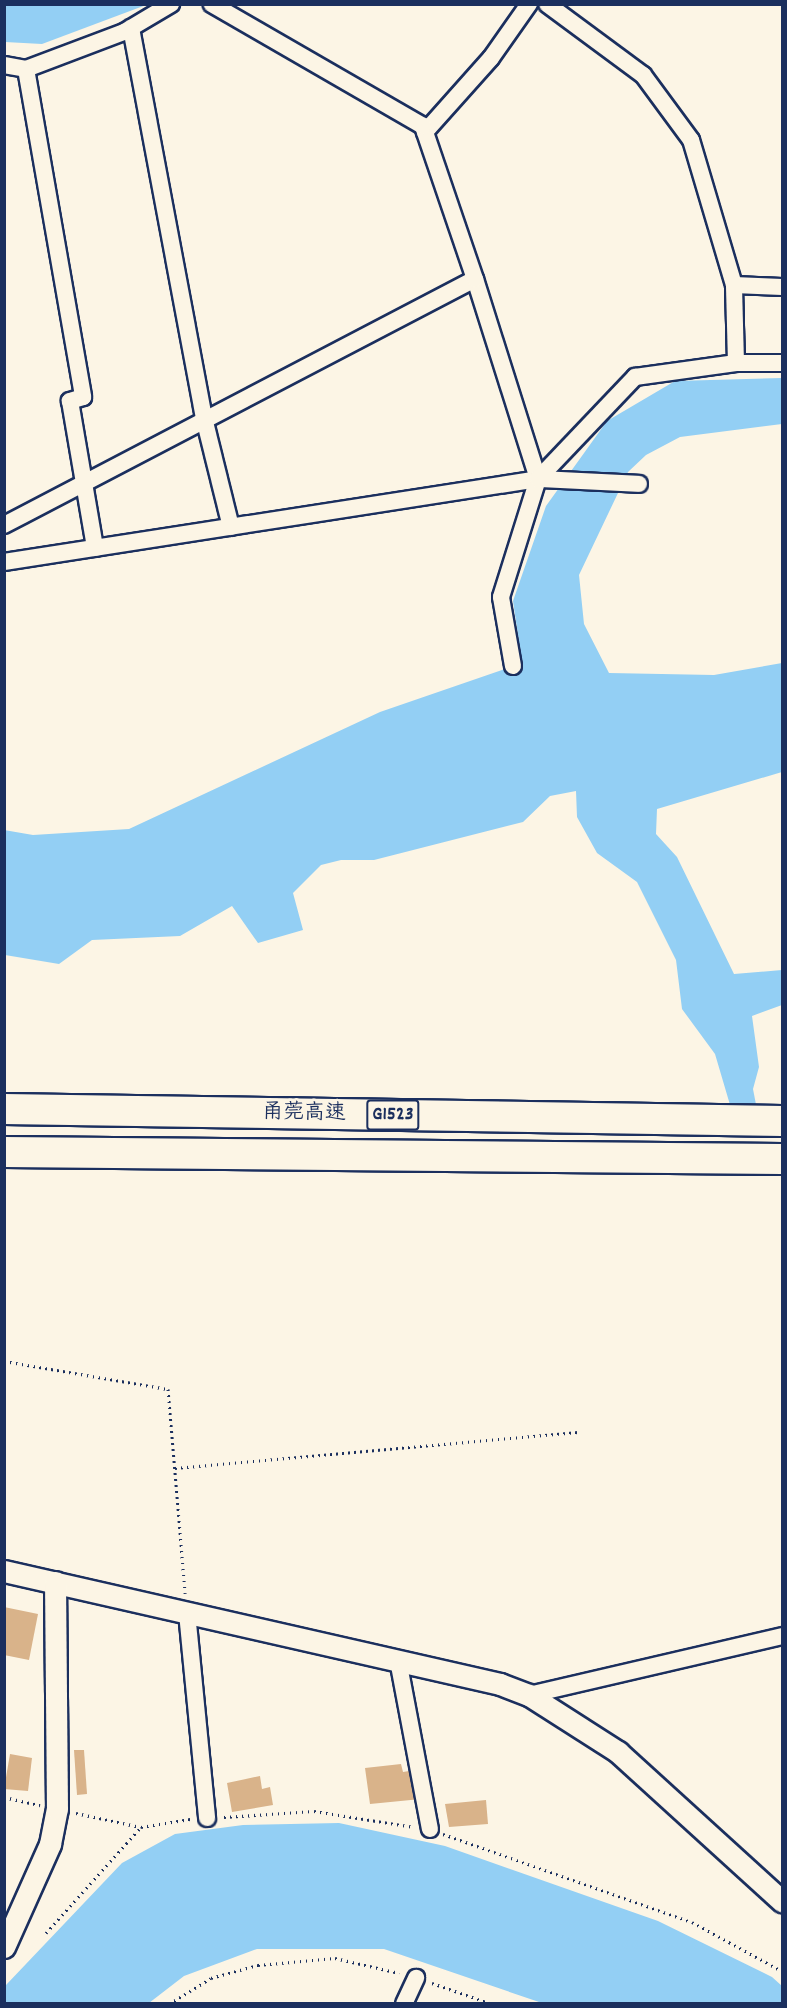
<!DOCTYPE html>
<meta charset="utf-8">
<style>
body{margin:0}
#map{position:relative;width:787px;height:2008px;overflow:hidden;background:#fcf5e5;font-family:Dekko,"LXGW WenKai TC",sans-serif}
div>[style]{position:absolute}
.water>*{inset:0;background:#93cff4}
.building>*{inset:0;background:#d9b38a}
.path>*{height:3px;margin-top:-1.5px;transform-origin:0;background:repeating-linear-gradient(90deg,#1b2f5e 0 1.5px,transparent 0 6px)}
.roads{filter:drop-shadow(2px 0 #1b2f5e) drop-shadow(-2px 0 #1b2f5e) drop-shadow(0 2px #1b2f5e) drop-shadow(0 -2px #1b2f5e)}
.minor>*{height:16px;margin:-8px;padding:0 8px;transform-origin:8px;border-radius:8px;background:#fcf5e5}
.tertiary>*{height:21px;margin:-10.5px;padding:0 10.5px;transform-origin:10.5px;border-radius:10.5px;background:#fcf5e5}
.motorway>*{height:30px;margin:-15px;padding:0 15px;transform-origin:15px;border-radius:15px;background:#fcf5e5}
span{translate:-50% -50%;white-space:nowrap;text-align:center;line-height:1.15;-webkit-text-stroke:5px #fcf5e5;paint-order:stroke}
.shield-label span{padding:2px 4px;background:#fcf5e5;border:2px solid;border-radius:4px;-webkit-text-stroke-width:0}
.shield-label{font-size:20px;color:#1b2f5e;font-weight:700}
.street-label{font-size:21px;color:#1b2f5e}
.frame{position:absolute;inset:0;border:6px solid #1b2f5e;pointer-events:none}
</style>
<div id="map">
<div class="water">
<div style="clip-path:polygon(4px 5px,5px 4px,146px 5px,42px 44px,5px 42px)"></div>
<div style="clip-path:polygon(782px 378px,782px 424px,680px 437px,646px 455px,628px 472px,579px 575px,584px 624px,609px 673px,714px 675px,782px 663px,782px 772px,657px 809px,656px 834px,677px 857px,734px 974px,782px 970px,782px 1005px,752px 1016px,759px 1067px,753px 1089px,759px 1120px,733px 1115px,715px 1054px,682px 1009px,676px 960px,637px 882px,597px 853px,577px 817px,576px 791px,550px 796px,523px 822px,374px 860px,341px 860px,321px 865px,293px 893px,303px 930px,258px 943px,232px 906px,180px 936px,92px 940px,59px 964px,5px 955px,4px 830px,33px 835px,129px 829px,380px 712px,522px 663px,513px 601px,546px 506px,607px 421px,675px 381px)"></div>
<div style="clip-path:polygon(339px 1823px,445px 1846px,658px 1921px,772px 1977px,782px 1986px,782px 2003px,542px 2003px,384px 1949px,257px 1949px,184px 1976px,149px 2003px,5px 2003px,6px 1985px,122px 1863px,175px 1834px,243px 1825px)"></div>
</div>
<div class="building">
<div style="clip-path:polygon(4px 1607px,38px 1614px,29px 1660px,4px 1655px)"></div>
<div style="clip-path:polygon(74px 1750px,84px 1750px,87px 1794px,77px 1795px)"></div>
<div style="clip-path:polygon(10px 1754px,32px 1758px,28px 1791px,4px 1789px)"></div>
<div style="clip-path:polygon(401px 1764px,403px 1772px,415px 1770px,421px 1799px,370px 1804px,365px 1768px)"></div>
<div style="clip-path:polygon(260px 1776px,262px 1789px,270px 1787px,273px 1805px,232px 1812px,227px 1783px)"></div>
<div style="clip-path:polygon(486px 1800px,488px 1824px,449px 1827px,445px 1804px)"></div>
</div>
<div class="path">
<div style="left:4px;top:1361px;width:166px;rotate:9.7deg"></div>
<div style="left:168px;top:1389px;width:205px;rotate:85.2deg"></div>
<div style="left:175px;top:1468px;width:405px;rotate:-5.1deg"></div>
<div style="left:4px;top:1797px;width:37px;rotate:13deg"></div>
<div style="left:76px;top:1813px;width:66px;rotate:12.2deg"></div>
<div style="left:224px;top:1817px;width:90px;rotate:-3.8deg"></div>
<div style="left:314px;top:1811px;width:101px;rotate:9.1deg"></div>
<div style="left:443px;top:1834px;width:264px;rotate:19.5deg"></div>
<div style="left:692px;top:1922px;width:102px;rotate:28.6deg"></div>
<div style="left:46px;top:1933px;width:142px;rotate:-48.1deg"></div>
<div style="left:141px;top:1827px;width:50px;rotate:-9.3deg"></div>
<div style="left:432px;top:1983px;width:64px;rotate:19.3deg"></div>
<div style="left:169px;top:2004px;width:49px;rotate:-31.8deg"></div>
<div style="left:211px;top:1978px;width:49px;rotate:-15.5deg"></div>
<div style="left:258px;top:1965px;width:77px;rotate:-5.2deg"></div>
<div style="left:335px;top:1958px;width:66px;rotate:13.2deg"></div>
</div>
<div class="roads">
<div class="minor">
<div style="left:131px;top:28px;width:401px;rotate:79.4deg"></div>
<div style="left:205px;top:422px;width:108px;rotate:76.1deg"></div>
<div style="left:4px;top:65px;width:22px;rotate:10deg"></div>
<div style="left:26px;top:69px;width:333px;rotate:80.1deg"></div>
<div style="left:83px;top:397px;width:14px;rotate:163deg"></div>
<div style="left:70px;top:401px;width:149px;rotate:80.3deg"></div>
<div style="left:26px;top:69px;width:105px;rotate:-20.7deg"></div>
<div style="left:124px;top:32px;width:55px;rotate:-30.8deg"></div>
<div style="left:425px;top:132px;width:99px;rotate:-48.3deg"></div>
<div style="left:491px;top:58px;width:66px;rotate:-54.9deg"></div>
<div style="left:475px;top:279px;width:210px;rotate:72.5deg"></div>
<div style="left:734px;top:285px;width:48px;rotate:2.4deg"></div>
<div style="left:736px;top:363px;width:46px"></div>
<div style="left:4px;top:525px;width:531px;rotate:-27.58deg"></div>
<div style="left:475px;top:279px;width:162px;rotate:-108.8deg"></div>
<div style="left:423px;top:126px;width:244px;rotate:-150deg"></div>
<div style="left:4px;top:562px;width:540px;rotate:-8.83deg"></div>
<div style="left:538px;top:479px;width:101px;rotate:2.8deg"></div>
<div style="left:513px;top:666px;width:70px;rotate:-99.9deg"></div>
<div style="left:501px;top:597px;width:124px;rotate:-72.6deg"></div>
<div style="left:538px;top:479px;width:141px;rotate:-46.4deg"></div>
<div style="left:635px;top:377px;width:102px;rotate:-7.9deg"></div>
<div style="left:736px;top:363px;width:78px;rotate:-91.5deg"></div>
<div style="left:734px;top:285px;width:151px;rotate:-106.5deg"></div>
<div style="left:691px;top:140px;width:81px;rotate:-126.4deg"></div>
<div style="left:643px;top:75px;width:119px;rotate:-143.5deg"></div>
<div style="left:187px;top:1613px;width:206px;rotate:84.4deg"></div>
<div style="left:398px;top:1660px;width:172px;rotate:79.3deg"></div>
<div style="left:529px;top:1695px;width:260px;rotate:-13.1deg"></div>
<div style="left:404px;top:2004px;width:29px;rotate:-65deg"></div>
</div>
<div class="tertiary">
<div style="left:4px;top:1571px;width:509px;rotate:12.83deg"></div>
<div style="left:500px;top:1684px;width:31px;rotate:21deg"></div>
<div style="left:529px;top:1695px;width:106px;rotate:32.6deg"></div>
<div style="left:618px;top:1752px;width:222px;rotate:42.3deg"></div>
<div style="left:4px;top:1947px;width:113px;rotate:-65.9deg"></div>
<div style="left:50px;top:1844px;width:36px;rotate:-79deg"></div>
<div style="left:57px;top:1809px;width:227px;rotate:-90.5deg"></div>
</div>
<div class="motorway">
<div style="left:4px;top:1109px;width:778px;rotate:0.88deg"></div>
<div style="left:4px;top:1152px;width:778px;rotate:0.52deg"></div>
</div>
</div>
<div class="shield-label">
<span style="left:393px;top:1115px">G1523</span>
</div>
<div class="street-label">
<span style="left:304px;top:1114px;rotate:1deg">甬莞高速</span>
</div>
<div class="frame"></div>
</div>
